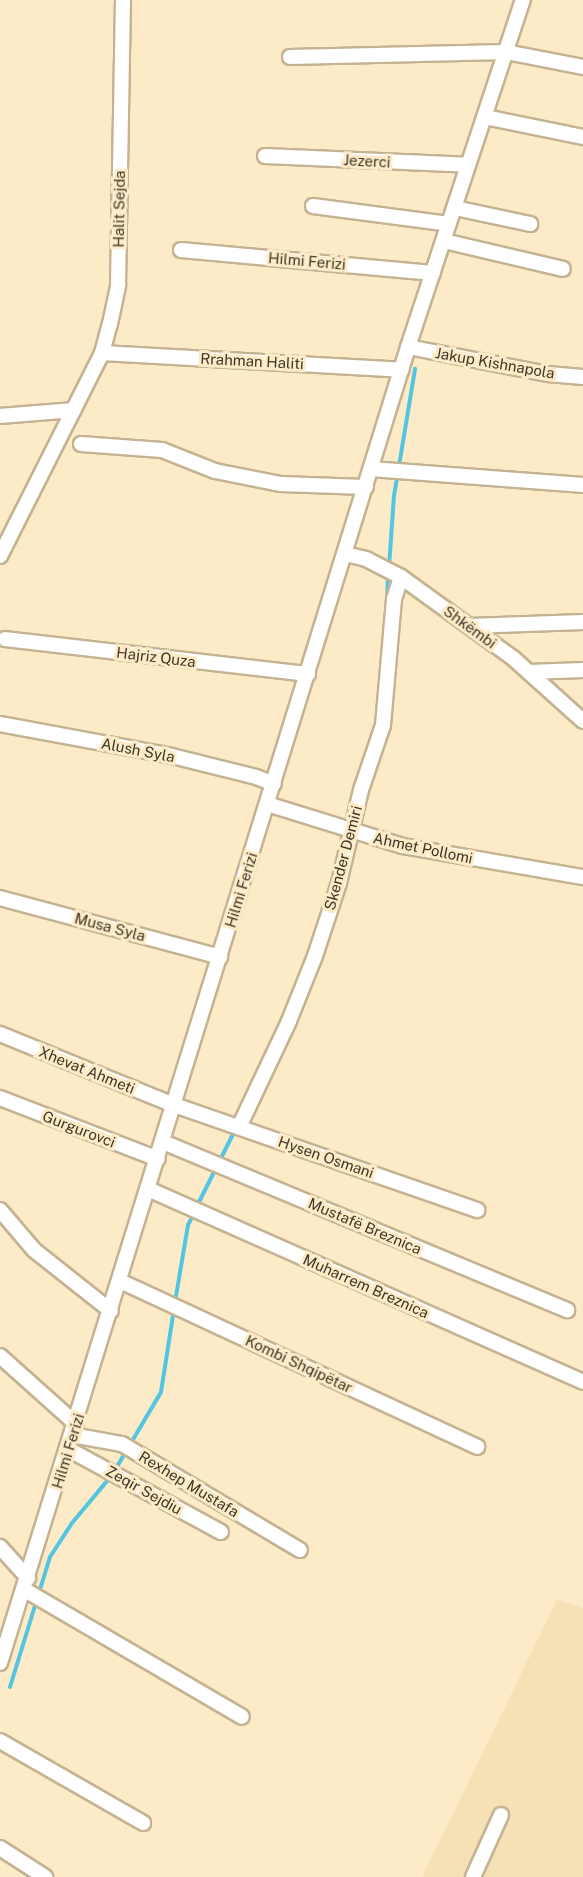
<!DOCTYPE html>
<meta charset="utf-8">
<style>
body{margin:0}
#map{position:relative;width:583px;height:1877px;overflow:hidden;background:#fdebc8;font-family:"Public Sans",sans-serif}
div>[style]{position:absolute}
.built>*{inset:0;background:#f6e1b7}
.stream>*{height:4px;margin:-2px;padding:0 2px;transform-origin:2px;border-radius:2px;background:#53c5e1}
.roads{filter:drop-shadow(2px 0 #c4b392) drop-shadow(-2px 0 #c4b392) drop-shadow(0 2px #c4b392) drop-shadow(0 -2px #c4b392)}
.minor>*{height:14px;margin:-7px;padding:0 7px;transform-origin:7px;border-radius:7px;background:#fff}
span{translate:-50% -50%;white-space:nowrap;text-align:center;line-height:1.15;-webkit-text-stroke:6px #fdebc8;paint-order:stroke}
.street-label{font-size:15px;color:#3e3729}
</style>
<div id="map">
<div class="built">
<div style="clip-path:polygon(557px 1600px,583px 1608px,583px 1877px,422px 1877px)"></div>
</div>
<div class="stream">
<div style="left:389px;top:567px;width:71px;rotate:-86deg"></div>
<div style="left:394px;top:496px;width:129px;rotate:-80.6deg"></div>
<div style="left:387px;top:603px;width:28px;rotate:-88deg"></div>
<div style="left:197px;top:1206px;width:85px;rotate:-63.4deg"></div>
<div style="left:175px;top:1302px;width:78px;rotate:-80.4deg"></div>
<div style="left:188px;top:1225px;width:13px;rotate:-63deg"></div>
<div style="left:10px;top:1687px;width:136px;rotate:-72.9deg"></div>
<div style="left:50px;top:1557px;width:40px;rotate:-57.1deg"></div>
<div style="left:72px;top:1523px;width:62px;rotate:-50.2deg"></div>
<div style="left:112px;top:1475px;width:96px;rotate:-59.4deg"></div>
<div style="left:161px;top:1392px;width:84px;rotate:-81.1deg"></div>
</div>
<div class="roads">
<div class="minor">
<div style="left:290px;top:57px;width:216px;rotate:-1.3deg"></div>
<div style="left:506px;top:52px;width:78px;rotate:11deg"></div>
<div style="left:485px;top:117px;width:100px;rotate:11.5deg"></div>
<div style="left:265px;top:156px;width:203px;rotate:2.5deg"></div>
<div style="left:313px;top:206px;width:137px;rotate:7.5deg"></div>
<div style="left:455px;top:208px;width:77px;rotate:12deg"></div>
<div style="left:444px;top:241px;width:122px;rotate:13.2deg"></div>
<div style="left:181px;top:250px;width:253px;rotate:5.2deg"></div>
<div style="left:408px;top:347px;width:143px;rotate:10.9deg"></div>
<div style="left:548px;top:374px;width:35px;rotate:5deg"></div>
<div style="left:102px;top:353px;width:300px;rotate:3.2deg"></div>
<div style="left:0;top:416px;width:74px;rotate:-4.6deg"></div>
<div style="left:81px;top:444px;width:81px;rotate:4.2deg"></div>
<div style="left:162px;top:450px;width:57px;rotate:21.6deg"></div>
<div style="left:215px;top:471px;width:66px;rotate:11.3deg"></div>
<div style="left:280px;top:484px;width:86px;rotate:2deg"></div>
<div style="left:371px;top:469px;width:213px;rotate:4.3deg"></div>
<div style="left:345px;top:554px;width:22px;rotate:13deg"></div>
<div style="left:366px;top:559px;width:39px;rotate:27deg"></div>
<div style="left:401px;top:577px;width:138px;rotate:35.9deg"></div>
<div style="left:513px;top:658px;width:94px;rotate:42deg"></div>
<div style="left:0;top:556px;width:227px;rotate:-63.3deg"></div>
<div style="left:102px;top:353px;width:30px;rotate:-75deg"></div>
<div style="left:110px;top:324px;width:40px;rotate:-78deg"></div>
<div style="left:118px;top:285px;width:285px;rotate:-89deg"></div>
<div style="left:469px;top:626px;width:114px;rotate:-2deg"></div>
<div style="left:5px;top:639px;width:305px;rotate:6.6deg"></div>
<div style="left:529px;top:672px;width:54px;rotate:-2.1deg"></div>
<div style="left:0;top:724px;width:175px;rotate:10.5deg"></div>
<div style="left:172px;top:756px;width:87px;rotate:14deg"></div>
<div style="left:256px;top:777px;width:19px;rotate:21deg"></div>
<div style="left:267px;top:804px;width:142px;rotate:17.2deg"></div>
<div style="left:403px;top:846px;width:183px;rotate:9.8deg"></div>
<div style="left:0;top:898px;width:228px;rotate:15deg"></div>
<div style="left:0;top:1034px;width:188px;rotate:22.2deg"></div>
<div style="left:174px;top:1105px;width:321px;rotate:19.1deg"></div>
<div style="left:0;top:1098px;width:169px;rotate:21.1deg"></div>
<div style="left:239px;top:1127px;width:117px;rotate:-64.7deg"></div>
<div style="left:289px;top:1021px;width:70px;rotate:-68.2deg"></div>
<div style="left:315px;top:956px;width:77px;rotate:-71.8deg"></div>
<div style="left:339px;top:883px;width:96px;rotate:-76.7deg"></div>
<div style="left:361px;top:790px;width:69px;rotate:-71.3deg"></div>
<div style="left:383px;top:725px;width:126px;rotate:-85deg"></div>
<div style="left:394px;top:599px;width:23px;rotate:-72deg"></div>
<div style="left:163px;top:1142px;width:438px;rotate:22.6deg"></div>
<div style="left:148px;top:1189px;width:476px;rotate:23.9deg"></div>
<div style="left:0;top:1210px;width:52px;rotate:49.6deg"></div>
<div style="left:34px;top:1250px;width:98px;rotate:38.4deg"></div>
<div style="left:120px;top:1281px;width:394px;rotate:24.9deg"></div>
<div style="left:0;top:1356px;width:102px;rotate:41.8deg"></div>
<div style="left:72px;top:1435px;width:51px;rotate:10.2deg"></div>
<div style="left:122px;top:1444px;width:207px;rotate:30.8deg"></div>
<div style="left:68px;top:1449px;width:174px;rotate:28.5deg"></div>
<div style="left:0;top:1547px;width:42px;rotate:47.9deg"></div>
<div style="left:25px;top:1590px;width:251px;rotate:30.3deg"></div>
<div style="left:0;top:1663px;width:1378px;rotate:-72.77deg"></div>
<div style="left:408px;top:347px;width:366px;rotate:-71.7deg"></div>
<div style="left:0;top:1741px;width:165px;rotate:29.8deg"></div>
<div style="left:0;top:1848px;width:54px;rotate:32.8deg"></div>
<div style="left:473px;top:1877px;width:68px;rotate:-65.7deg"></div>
</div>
</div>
<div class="street-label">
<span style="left:367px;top:161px;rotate:3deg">Jezerci</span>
<span style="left:119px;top:209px;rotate:-89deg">Halit Sejda</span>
<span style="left:307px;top:261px;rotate:5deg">Hilmi Ferizi</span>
<span style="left:252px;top:361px;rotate:3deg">Rrahman Haliti</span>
<span style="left:495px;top:363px;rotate:10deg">Jakup Kishnapola</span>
<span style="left:470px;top:627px;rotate:36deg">Shkëmbi</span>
<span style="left:156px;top:657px;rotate:7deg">Hajriz Quza</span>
<span style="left:138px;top:750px;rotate:11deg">Alush Syla</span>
<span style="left:423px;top:848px;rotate:12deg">Ahmet Pollomi</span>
<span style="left:343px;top:858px;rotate:-75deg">Skender Demiri</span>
<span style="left:241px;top:890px;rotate:-73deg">Hilmi Ferizi</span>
<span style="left:110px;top:927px;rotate:15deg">Musa Syla</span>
<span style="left:87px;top:1070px;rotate:22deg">Xhevat Ahmeti</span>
<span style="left:79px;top:1129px;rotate:21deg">Gurgurovci</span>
<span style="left:326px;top:1157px;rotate:19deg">Hysen Osmani</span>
<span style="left:365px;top:1226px;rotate:23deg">Mustafë Breznica</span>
<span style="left:366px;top:1286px;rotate:24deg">Muharrem Breznica</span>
<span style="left:299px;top:1364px;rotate:25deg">Kombi Shqipëtar</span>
<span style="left:68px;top:1451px;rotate:-73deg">Hilmi Ferizi</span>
<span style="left:189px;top:1484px;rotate:31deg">Rexhep Mustafa</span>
<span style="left:144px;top:1490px;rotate:29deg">Zeqir Sejdiu</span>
</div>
</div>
